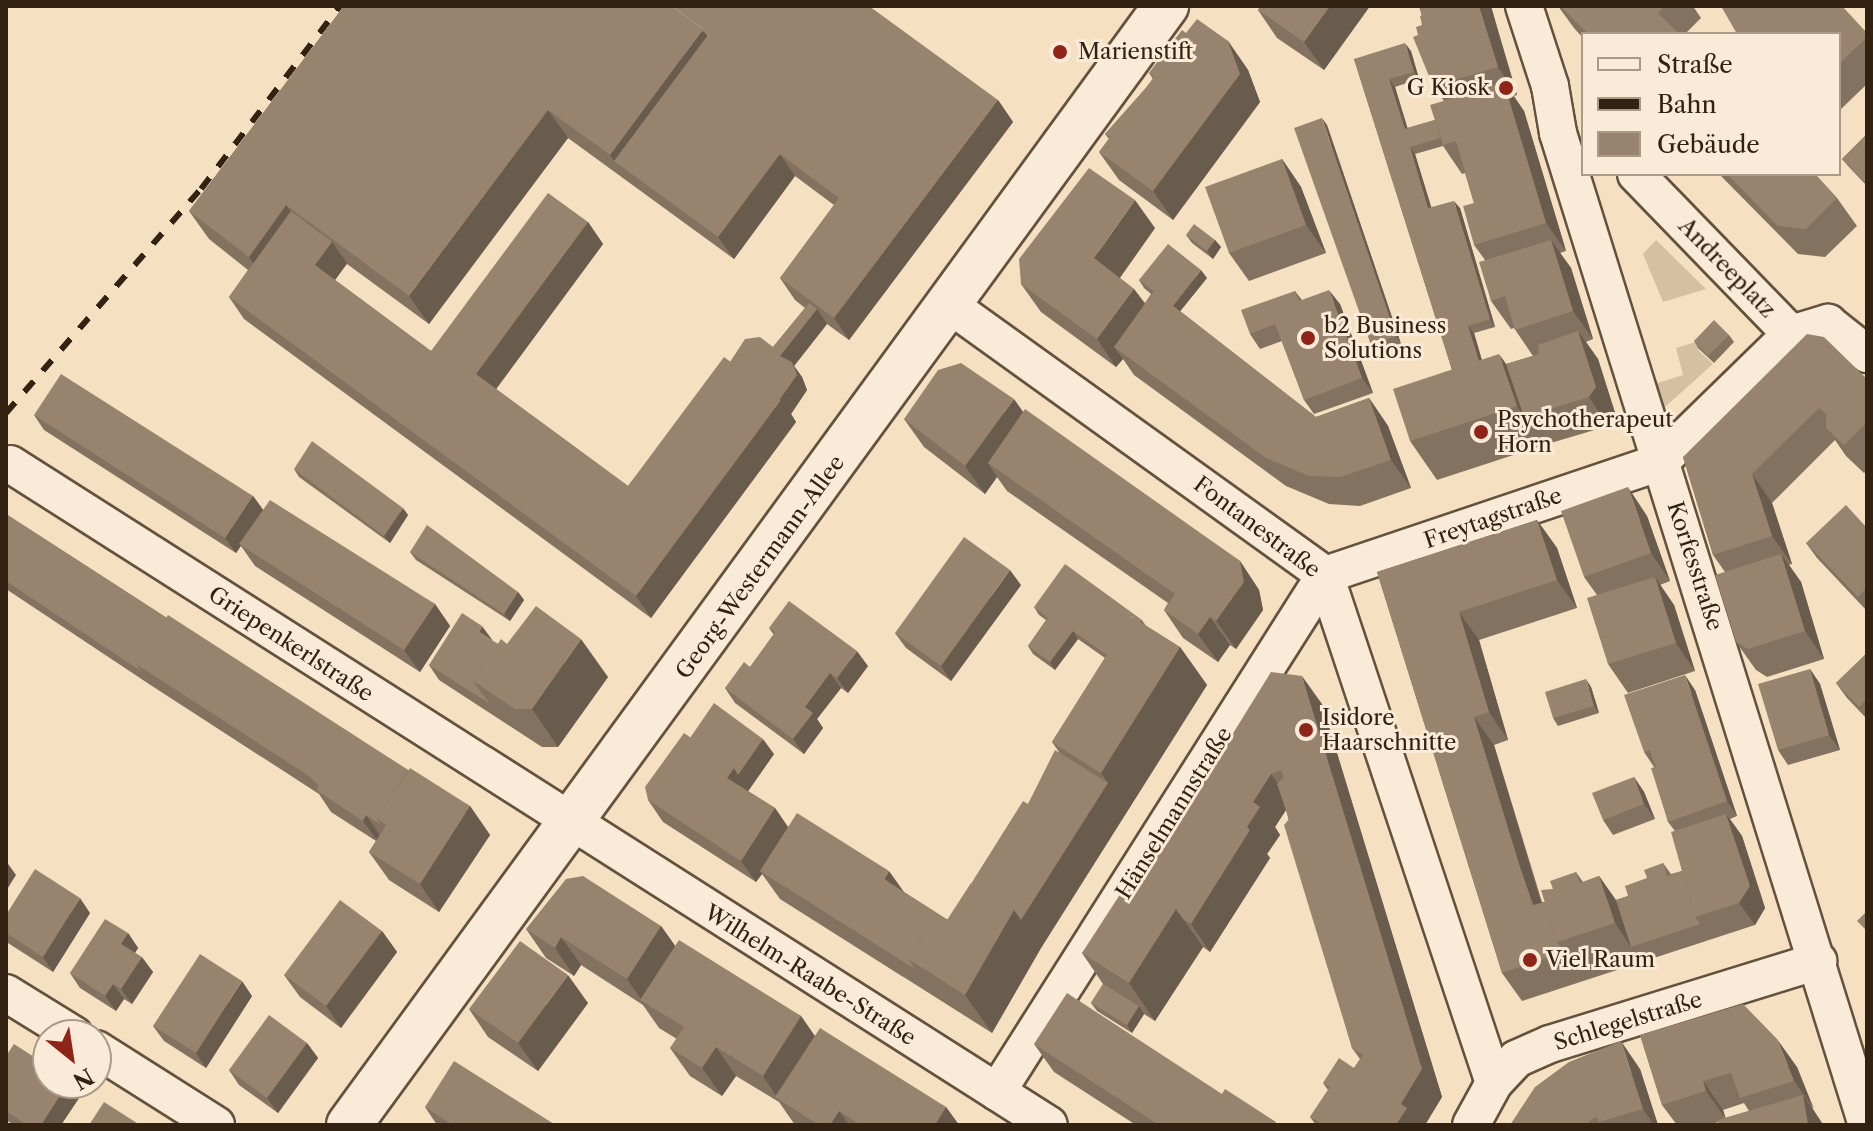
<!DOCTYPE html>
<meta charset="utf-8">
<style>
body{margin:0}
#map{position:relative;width:1873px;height:1131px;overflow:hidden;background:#f6e0c2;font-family:"Libre Caslon Text",serif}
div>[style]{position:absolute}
.green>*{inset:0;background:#d5c0a4}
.roads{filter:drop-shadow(2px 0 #64513e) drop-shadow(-2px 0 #64513e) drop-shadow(0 2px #64513e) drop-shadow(0 -2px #64513e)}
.minor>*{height:36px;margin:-18px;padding:0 18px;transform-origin:18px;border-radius:18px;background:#f9ebd7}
.tertiary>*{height:44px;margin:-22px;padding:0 22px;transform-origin:22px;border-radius:22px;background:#f9ebd7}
.rail>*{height:6px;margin-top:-3px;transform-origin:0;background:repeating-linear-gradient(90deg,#332112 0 14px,transparent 0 28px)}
.wall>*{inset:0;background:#83725f}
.shaded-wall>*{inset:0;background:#6a5c4d}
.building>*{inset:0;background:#98846e}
.dots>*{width:22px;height:22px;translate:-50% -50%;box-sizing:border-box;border:4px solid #f9ebd7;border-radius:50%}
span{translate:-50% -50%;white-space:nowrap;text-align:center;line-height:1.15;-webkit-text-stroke:6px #f9ebd7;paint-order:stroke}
.poi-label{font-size:22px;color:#332112}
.left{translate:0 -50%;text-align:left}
.right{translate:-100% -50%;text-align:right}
.street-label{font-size:22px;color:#332112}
.frame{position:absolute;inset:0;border:8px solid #332112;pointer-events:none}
.legend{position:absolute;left:1581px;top:32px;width:260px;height:144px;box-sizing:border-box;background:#f9ebd7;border:2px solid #aa9a88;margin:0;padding:10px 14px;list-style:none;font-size:24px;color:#332112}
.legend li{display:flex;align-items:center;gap:16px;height:40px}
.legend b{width:40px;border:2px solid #aa9a88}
.north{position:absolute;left:32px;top:1019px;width:80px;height:80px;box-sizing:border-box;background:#f9ebd7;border:2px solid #aa9a88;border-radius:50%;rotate:150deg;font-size:22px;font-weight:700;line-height:32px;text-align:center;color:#332112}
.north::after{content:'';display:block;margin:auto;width:28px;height:36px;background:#8f2418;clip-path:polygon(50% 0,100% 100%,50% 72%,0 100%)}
</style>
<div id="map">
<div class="green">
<div style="clip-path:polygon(1656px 240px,1706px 289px,1663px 302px,1643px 254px)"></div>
<div style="clip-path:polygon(1709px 338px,1698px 350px,1713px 364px,1656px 415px,1645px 387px,1683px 375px,1676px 348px)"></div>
</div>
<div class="roads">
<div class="minor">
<div style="left:1524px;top:6px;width:84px;rotate:72deg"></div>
<div style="left:1550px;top:86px;width:48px;rotate:80.3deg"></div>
<div style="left:1558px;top:133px;width:1039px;rotate:72.7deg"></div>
<div style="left:1636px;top:174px;width:223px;rotate:45.9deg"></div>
<div style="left:951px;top:306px;width:461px;rotate:35.7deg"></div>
<div style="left:1325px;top:575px;width:535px;rotate:71.6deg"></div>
<div style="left:10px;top:464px;width:1231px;rotate:32.46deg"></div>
<div style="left:1325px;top:575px;width:354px;rotate:-18.6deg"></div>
<div style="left:1660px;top:462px;width:183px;rotate:-44.3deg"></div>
<div style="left:1791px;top:334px;width:39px;rotate:-17deg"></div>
<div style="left:1828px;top:323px;width:50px;rotate:38.5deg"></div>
<div style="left:6px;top:993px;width:80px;rotate:31.7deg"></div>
<div style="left:96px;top:1049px;width:142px;rotate:32.3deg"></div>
<div style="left:997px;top:1092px;width:612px;rotate:-57.61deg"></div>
<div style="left:1471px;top:1125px;width:48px;rotate:-61.3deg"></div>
<div style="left:1494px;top:1083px;width:33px;rotate:-47deg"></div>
<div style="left:1516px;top:1059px;width:37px;rotate:-24deg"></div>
<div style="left:1550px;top:1044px;width:281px;rotate:-17.2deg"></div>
</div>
<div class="tertiary">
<div style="left:349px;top:1125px;width:1386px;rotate:-53.87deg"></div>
</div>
</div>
<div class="rail">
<div style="left:6px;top:413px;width:297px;rotate:-49deg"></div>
<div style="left:201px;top:189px;width:230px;rotate:-52.8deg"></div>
</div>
<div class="wall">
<div style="clip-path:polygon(evenodd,344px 6px,998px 100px,1013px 122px,849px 340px,827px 324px,794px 366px,802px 377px,807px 390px,791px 414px,796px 422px,651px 618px,244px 319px,229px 297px,248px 270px,209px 239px,189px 211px,344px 6px,568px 138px,734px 259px,795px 176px,834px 205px,780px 278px,795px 300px,805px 308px,773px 347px,730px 362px,628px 486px,496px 389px,603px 244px,588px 222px,431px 351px,335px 280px,347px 264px,429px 324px,568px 138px)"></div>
<div style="clip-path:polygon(1261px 6px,1370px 6px,1324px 70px,1277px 38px,1258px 10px)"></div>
<div style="clip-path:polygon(evenodd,1419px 6px,1491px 6px,1517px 95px,1514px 96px,1524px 111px,1566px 251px,1560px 253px,1571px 268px,1593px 339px,1586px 342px,1598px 359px,1616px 416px,1608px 426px,1544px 445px,1437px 480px,1410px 441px,1452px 370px,1354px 59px,1411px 51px,1419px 79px,1395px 87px,1407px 128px,1435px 120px,1444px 101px,1433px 86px,1418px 35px,1422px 25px,1422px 16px,1419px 6px,1443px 146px,1462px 174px,1465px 173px,1474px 203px,1474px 245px,1485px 260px,1491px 301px,1511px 329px,1514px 328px,1533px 356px,1506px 364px,1482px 360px,1474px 333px,1495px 327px,1460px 208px,1431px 208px,1415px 154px,1443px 146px)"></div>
<div style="clip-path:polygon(1558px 6px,1693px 6px,1701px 18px,1685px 34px,1583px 34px,1583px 38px,1574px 28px)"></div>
<div style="clip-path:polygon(1186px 33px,1228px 41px,1248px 70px,1260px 102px,1173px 220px,1119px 180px,1099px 152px,1109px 139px,1105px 134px,1145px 89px,1153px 79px,1149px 73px,1168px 58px,1172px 53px,1168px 48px)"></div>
<div style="clip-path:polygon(1867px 33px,1867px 84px,1839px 111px,1839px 34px)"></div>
<div style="clip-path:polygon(1327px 125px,1401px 344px,1377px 353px,1371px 345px)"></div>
<div style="clip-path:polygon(1867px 134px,1867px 186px,1848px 166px,1842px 159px)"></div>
<div style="clip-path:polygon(1282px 159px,1301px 187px,1326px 253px,1249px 281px,1229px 253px)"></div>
<div style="clip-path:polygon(1719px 174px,1815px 174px,1837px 198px,1857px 226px,1825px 257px,1798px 254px)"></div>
<div style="clip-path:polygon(1155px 228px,1120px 278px,1134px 289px,1145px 303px,1151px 294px,1144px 288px,1139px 280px,1207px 278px,1180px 311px,1316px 417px,1369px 398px,1388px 426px,1411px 488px,1360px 506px,1329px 504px,1286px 486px,1134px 375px,1123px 359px,1116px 367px,1041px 312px,1021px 284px)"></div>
<div style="clip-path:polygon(1186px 235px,1215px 240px,1221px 247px,1213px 259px,1192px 243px)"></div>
<div style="clip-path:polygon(1295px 291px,1302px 300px,1340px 304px,1373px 393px,1314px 414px,1304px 400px,1282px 341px,1260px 349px,1250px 334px)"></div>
<div style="clip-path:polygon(1729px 335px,1734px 342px,1714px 363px,1699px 349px,1694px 341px)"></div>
<div style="clip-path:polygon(1867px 379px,1867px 470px,1864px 473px,1846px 456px,1835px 440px,1772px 503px,1792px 564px,1789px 565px,1801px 582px,1824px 659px,1767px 677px,1756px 670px,1736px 642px,1725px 572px,1713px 555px,1683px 457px)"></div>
<div style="clip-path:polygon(1024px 412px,1240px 561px,1259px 590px,1263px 610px,1236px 649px,1230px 645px,1218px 662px,1183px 638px,1164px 610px,1168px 603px,1007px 491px,997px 477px,985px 494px,924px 447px,904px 419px)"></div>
<div style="clip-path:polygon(34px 415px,253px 496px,263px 510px,435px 604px,450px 626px,420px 672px,255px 566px,241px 546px,236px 553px,44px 430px)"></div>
<div style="clip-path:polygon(294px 469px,408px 515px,390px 543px,299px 477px)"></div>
<div style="clip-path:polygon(6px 514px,167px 618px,408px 770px,470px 806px,490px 835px,439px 912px,389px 880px,369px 852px,376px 841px,331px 812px,319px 794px,152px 686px,6px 589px)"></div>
<div style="clip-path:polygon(1647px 516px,1670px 581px,1660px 585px,1674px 605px,1695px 671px,1628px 693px,1608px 664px,1597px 595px,1584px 577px)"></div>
<div style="clip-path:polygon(1537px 520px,1557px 548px,1577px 608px,1479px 640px,1508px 740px,1494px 745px,1542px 902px,1545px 902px,1553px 889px,1576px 872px,1583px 882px,1599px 876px,1616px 900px,1628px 896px,1663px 863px,1671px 874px,1682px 871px,1675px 831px,1668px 822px,1654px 767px,1644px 752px,1695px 690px,1737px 816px,1730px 819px,1742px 836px,1765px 908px,1755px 925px,1522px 1001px,1502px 973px,1377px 572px)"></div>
<div style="clip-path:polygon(1867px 528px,1867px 611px,1817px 558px,1806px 543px)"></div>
<div style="clip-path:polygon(410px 552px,518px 592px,524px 600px,510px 621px,416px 560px)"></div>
<div style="clip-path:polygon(1021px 585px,951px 681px,906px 648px,895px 633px)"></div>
<div style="clip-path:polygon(1034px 607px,1142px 620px,1146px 626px,1180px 647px,1207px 685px,1041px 948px,992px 1033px,780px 899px,762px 874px,756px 882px,663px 822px,648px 800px,690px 738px,774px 754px,748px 791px,775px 808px,788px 827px,904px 892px,948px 920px,1028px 804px,1059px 752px,1052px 742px,1105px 658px,1078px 639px,1055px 670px,1033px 654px,1028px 646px,1046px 620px,1039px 615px)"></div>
<div style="clip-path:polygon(769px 628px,868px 666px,848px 693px,841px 688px,817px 719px,823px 728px,804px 754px,735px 703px,725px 688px,750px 667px,774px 635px)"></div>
<div style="clip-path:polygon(492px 641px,498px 644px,507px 644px,608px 677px,558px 747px,542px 747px,439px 680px,429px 665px)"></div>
<div style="clip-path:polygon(1867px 653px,1867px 719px,1847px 698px,1836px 683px)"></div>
<div style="clip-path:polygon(1810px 669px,1820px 684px,1840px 750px,1788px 765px,1778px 750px)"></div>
<div style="clip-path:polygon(1591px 687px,1599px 713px,1558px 726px,1553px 718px)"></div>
<div style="clip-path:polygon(1322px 704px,1442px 1097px,1425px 1125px,1316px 1125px,1310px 1117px,1328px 1090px,1323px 1083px,1354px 1068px,1360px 1059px,1352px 1048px,1286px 810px,1275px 827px,1280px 835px,1267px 854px,1270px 858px,1210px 952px,1203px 947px,1155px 1021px,1144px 1014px,1132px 1033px,1097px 1011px,1091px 1003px,1103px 984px,1082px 953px,1139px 885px)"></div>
<div style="clip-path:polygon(1634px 777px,1644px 792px,1655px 819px,1613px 835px,1603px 820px)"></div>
<div style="clip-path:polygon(90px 913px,53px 972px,8px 943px,6px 940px,6px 915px)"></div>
<div style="clip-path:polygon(661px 926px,675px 946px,801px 1016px,815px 1036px,946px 1107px,959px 1125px,795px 1125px,779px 1102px,736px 1076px,722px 1096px,690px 1076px,670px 1048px,677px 1039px,659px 1028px,643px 1005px,581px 965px,574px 976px,546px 958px,526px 929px)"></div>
<div style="clip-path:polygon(382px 931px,397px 952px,341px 1028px,300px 997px,284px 975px)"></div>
<div style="clip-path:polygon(128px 933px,138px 948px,135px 953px,153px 972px,132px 1004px,124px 999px,116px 1011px,80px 988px,70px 973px)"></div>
<div style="clip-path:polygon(252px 996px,206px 1068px,164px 1041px,153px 1026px)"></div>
<div style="clip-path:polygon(588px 1003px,538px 1071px,488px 1037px,469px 1009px)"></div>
<div style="clip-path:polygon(evenodd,1640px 1035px,1797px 1067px,1813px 1109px,1822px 1123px,1719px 1122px,1708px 1125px,1677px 1125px,1662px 1105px,1640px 1035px,1744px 1103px,1749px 1111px,1725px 1118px,1723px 1110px,1744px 1103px)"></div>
<div style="clip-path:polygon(307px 1043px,318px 1058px,278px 1113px,239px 1085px,229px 1070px)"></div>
<div style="clip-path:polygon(1034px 1044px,1222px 1094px,1278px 1125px,1136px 1125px,1054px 1072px)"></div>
<div style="clip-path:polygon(6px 1056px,81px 1095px,61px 1125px,14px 1125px,6px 1120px)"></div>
<div style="clip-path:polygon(1640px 1069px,1658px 1125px,1510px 1125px)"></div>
<div style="clip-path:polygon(425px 1107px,554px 1124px,555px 1125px,437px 1125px)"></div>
</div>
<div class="shaded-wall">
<div style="clip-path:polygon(1330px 6px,1370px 6px,1324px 70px,1304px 42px)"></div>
<div style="clip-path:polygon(1479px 6px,1482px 6px,1497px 28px,1517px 95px,1498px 67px)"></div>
<div style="clip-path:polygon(1482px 6px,1491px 6px,1497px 28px)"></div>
<div style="clip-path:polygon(703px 29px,723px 57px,614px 161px,610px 155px)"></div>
<div style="clip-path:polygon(1228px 41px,1248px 70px,1260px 102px,1173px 220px,1153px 191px)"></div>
<div style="clip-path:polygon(1405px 43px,1411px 51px,1419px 79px,1414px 72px)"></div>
<div style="clip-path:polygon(1389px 79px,1395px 87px,1410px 136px,1405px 129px)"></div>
<div style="clip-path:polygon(1504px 83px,1524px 111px,1566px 251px,1546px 223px)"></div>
<div style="clip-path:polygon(998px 100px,1013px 122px,849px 340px,834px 318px)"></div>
<div style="clip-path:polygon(548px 110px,568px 138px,429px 324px,409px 296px)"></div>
<div style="clip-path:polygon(1322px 118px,1327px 125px,1401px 344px,1396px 336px)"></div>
<div style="clip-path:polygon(1410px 147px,1415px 154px,1434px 216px,1428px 208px)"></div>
<div style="clip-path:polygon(780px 154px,795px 176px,734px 259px,718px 237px)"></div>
<div style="clip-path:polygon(1282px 159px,1301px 187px,1326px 253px,1306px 225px)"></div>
<div style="clip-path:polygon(1135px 200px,1155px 228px,1113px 287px,1094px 258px)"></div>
<div style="clip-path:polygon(1454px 201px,1460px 208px,1495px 327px,1490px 319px)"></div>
<div style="clip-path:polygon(286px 205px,306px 233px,268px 285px,249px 257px)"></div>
<div style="clip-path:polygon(588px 222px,603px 244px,491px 396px,476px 374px)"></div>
<div style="clip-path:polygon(1215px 240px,1221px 247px,1213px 259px,1207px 251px)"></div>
<div style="clip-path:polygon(1551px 240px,1571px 268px,1593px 339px,1573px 311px)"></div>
<div style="clip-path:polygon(332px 242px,347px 263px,330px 287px,315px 265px)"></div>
<div style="clip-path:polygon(1201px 270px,1207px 278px,1178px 314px,1172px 307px)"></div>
<div style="clip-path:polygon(1134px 289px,1154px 317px,1114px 347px,1123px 359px,1116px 367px,1097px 339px)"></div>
<div style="clip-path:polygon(1329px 290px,1340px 304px,1373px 393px,1362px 378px)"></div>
<div style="clip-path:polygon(817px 309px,827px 324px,794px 366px,802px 377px,807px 390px,791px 414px,796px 422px,651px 618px,636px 596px,778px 401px,780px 356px)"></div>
<div style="clip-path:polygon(1468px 326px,1474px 333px,1487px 379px,1482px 371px)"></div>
<div style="clip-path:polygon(1578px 331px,1598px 359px,1616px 416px,1608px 426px,1589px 397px)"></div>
<div style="clip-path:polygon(1499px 354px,1526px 392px,1524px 417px,1517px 406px)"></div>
<div style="clip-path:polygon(1369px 398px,1388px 426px,1411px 488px,1391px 460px)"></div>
<div style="clip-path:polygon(1014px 399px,1034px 427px,988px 463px,997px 477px,985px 494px,965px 466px)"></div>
<div style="clip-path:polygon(1752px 474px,1772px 503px,1792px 564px,1772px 536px)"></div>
<div style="clip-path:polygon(1628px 487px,1647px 516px,1670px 581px,1651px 553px)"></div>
<div style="clip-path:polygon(253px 496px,264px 511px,236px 553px,225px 538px)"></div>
<div style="clip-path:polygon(403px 508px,408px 515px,390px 543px,384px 536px)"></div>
<div style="clip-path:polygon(1537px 520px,1557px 548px,1577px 608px,1557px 580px)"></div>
<div style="clip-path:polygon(1781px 554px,1801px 582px,1824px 659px,1805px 631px)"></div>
<div style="clip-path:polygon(1240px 561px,1259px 590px,1263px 610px,1236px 649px,1216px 621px)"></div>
<div style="clip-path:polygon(1010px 570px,1021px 585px,951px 681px,941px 666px)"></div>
<div style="clip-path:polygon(1655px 577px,1674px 605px,1695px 671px,1676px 643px)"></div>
<div style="clip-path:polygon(518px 592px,524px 600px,510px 621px,504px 614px)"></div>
<div style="clip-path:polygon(435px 604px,450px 626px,420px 672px,404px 650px)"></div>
<div style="clip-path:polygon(1459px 612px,1479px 640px,1508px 740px,1489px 712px)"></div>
<div style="clip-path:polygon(1210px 617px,1230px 645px,1218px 662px,1198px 634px)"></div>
<div style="clip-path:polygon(482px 626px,493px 641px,479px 632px)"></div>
<div style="clip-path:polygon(1073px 631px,1078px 639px,1055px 670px,1050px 662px)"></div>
<div style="clip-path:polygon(581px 639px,608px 677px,558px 747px,532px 709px)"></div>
<div style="clip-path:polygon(1180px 647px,1207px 685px,1041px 948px,992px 1033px,965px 995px,1014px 910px,1108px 783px,1101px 773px)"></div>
<div style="clip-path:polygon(857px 651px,868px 666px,848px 693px,837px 678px)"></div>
<div style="clip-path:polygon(1810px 669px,1820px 684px,1840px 750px,1829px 735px)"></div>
<div style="clip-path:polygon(830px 673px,841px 688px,817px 719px,823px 728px,804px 754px,793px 739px,805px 707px)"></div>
<div style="clip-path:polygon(1685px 675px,1695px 690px,1737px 816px,1727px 801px)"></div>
<div style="clip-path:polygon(1302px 676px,1322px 704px,1442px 1097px,1425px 1125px,1396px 1125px,1401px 1104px)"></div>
<div style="clip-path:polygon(1586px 679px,1591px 687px,1599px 713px,1594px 706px)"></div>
<div style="clip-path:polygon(1474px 717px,1494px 745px,1538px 893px,1553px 934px,1533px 905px,1519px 864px)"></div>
<div style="clip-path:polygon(763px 739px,774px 754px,742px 800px,727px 778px,734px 768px)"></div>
<div style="clip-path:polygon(1271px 774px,1291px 802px,1275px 827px,1280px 835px,1267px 854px,1270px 858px,1210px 952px,1191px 924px,1247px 827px,1253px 802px)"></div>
<div style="clip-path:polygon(1634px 777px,1644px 792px,1655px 819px,1644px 804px)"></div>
<div style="clip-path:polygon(470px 806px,490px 835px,439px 912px,420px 884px)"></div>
<div style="clip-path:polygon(775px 808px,790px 830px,760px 871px,762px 874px,756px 882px,741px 861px)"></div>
<div style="clip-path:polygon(1726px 814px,1742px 836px,1765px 908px,1755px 925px,1739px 903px)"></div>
<div style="clip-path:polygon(366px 815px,381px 837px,379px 843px,363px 821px)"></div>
<div style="clip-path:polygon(6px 861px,16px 875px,6px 891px)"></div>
<div style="clip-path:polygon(889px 871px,909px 899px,884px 879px)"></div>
<div style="clip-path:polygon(1599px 876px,1626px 915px,1631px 947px,1615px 923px)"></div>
<div style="clip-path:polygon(80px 898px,90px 913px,53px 972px,43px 957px)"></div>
<div style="clip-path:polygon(1176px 909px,1203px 947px,1155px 1021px,1129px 983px)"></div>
<div style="clip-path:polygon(661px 926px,681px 954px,643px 1002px,627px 979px)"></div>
<div style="clip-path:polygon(382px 931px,397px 952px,341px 1028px,326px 1006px)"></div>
<div style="clip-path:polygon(128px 933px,138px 948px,131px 959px,121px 944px)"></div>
<div style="clip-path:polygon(561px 937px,581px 965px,574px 976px,555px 948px)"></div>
<div style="clip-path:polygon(142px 957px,153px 972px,132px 1004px,121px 989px)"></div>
<div style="clip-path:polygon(568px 975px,588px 1003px,538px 1071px,518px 1043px)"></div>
<div style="clip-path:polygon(242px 981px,252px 996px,206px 1068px,196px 1053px)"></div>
<div style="clip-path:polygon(113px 984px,124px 999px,116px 1011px,105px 996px)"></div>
<div style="clip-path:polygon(1139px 1006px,1144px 1014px,1132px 1033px,1127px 1025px)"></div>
<div style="clip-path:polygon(801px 1016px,820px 1044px,779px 1100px,763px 1076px)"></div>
<div style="clip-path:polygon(1777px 1039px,1797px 1067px,1814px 1109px,1794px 1081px)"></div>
<div style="clip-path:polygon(1621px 1041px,1640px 1069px,1658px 1125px,1654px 1125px,1643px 1109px)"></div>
<div style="clip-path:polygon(307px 1043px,318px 1058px,278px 1113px,267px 1098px)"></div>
<div style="clip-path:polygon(716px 1047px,736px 1076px,722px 1096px,702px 1068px)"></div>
<div style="clip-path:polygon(1703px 1081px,1723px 1110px,1726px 1119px,1706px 1091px)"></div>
<div style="clip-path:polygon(68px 1083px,72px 1083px,81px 1095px,61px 1125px,41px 1125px)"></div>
<div style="clip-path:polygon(1803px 1095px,1822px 1123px,1823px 1125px,1808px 1125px)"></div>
<div style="clip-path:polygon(946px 1107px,959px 1125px,935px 1125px)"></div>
<div style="clip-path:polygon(839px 1111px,849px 1125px,830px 1125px)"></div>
</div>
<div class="building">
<div style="clip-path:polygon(344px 6px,672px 6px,703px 29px,610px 155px,548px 110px,409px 296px,286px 205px,249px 257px,189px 211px)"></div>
<div style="clip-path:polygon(672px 6px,869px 6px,998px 100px,834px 318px,780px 278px,839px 198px,780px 154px,718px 237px,614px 161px,708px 35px,702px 31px,703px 29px)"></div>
<div style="clip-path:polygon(1261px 6px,1330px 6px,1304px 42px,1258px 10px)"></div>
<div style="clip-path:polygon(1419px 6px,1455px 6px,1422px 16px)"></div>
<div style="clip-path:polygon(1455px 6px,1479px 6px,1498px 67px,1433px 86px,1413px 37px,1418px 35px,1416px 27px,1422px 25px,1420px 16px)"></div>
<div style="clip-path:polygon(1560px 6px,1665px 6px,1658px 13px,1679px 34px,1588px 34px)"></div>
<div style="clip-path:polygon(1721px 6px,1842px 6px,1867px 33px,1867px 37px,1839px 64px,1839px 34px,1737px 34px)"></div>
<div style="clip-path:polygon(1197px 19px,1228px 41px,1240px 74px,1153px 191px,1099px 152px,1110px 137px,1105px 134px,1145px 89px,1154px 77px,1149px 73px,1163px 54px,1168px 58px,1173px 51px,1168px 48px,1182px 30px,1186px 33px)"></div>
<div style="clip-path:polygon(1405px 43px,1414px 72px,1389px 79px,1405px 129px,1435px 120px,1440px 138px,1410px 147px,1428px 208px,1454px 201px,1490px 319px,1468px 326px,1479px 361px,1452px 370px,1354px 59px)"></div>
<div style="clip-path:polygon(1504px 83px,1546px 223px,1474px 245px,1463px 206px,1474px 203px,1456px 141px,1443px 145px,1430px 105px)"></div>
<div style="clip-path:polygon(1322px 118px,1396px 336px,1371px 345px,1294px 128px)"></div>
<div style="clip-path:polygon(1867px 134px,1867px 184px,1842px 159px)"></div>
<div style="clip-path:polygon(1282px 159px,1306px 225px,1229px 253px,1205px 187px)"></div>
<div style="clip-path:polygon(1089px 168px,1135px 200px,1094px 258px,1134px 289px,1097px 339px,1021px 284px,1019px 259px)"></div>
<div style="clip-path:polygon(1727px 174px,1815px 174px,1837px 198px,1806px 229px,1778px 226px)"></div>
<div style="clip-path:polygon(548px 193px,588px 222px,476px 374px,628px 486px,724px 357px,781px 400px,636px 596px,229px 297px,291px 211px,332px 242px,315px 265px,431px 351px)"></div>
<div style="clip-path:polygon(1194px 224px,1215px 240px,1207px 251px,1186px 235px)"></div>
<div style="clip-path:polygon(1551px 240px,1573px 311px,1515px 330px,1505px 296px,1491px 301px,1479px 262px)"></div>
<div style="clip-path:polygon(1168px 244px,1201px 270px,1173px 306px,1139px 280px)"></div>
<div style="clip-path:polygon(1329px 290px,1362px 378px,1304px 400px,1275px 324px,1250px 334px,1241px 310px,1295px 291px,1299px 301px)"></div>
<div style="clip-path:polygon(1154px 291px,1316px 417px,1369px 398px,1391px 460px,1340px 477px,1309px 476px,1266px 458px,1114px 347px)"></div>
<div style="clip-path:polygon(809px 303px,817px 309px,780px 356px,792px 362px,797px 375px,780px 399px,730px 362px,745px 339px,760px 337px,773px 347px)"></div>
<div style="clip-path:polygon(1714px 320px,1729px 335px,1708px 356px,1694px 341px)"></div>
<div style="clip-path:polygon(1578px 331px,1596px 387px,1589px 397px,1524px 417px,1506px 364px,1539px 354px,1538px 345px)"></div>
<div style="clip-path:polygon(1807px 334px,1824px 337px,1867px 379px,1867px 422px,1844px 445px,1826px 428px,1826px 414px,1819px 408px,1752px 474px,1772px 536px,1713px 555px,1683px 457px)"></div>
<div style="clip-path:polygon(1499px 354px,1517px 406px,1410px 441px,1393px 389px)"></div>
<div style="clip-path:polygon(961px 363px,1014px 399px,965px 466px,904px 419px,938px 370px)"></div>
<div style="clip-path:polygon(61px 374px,253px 496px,225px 538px,34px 415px)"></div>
<div style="clip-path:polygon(1025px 409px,1240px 561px,1244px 582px,1216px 621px,1210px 617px,1198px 634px,1164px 610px,1175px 594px,988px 463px)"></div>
<div style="clip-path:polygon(312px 441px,403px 508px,384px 536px,294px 469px)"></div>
<div style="clip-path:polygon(1628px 487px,1651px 553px,1584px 577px,1561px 511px)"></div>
<div style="clip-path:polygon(270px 500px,435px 604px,404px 650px,239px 544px)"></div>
<div style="clip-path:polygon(1846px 505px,1867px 528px,1867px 587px,1858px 597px,1806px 543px)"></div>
<div style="clip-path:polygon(6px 514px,167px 618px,136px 664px,141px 671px,6px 581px)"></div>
<div style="clip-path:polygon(1537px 520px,1557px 580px,1459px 612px,1489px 712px,1474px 717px,1519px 864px,1533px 905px,1545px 902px,1557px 942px,1564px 952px,1502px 973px,1377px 572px)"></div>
<div style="clip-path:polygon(427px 525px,518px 592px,504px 614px,410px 552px)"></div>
<div style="clip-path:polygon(964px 537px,1010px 570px,941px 666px,895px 633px)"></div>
<div style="clip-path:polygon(1781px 554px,1805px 631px,1748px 649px,1736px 642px,1715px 575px)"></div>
<div style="clip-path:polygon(1065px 564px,1142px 620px,1140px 622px,1131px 616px,1107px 655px,1073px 631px,1050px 662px,1028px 646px,1048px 618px,1034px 607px)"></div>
<div style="clip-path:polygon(1655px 577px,1676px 643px,1608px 664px,1587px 598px)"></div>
<div style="clip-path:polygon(789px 601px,857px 651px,837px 678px,830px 673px,805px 707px,813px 713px,793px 739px,725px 688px,744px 662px,750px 667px,775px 632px,769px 628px)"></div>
<div style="clip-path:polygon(536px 606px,581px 639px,532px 709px,515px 709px,473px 681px,501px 639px,507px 644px)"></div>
<div style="clip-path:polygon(462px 613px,482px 626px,479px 632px,498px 644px,473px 681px,490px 704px,429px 665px)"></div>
<div style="clip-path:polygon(168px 615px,408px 770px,377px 819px,381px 825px,366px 815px,363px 821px,316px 790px,319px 786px,309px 776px,136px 664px)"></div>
<div style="clip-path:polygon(1131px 616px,1180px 647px,1101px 773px,1052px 742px)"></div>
<div style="clip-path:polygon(1867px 653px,1867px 699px,1859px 707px,1836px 683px)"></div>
<div style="clip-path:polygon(1810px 669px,1829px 735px,1778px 750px,1758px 684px)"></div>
<div style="clip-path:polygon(1271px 672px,1302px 676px,1422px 1069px,1401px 1104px,1407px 1108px,1396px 1125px,1319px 1125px,1320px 1123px,1310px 1117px,1330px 1087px,1323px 1083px,1339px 1058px,1354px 1068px,1363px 1055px,1352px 1048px,1284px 825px,1289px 819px,1277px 784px,1284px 777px,1281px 770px,1271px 774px,1253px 802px,1260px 807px,1247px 827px,1250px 830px,1191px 924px,1183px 919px,1176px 909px,1139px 885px)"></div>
<div style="clip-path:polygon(1685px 675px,1727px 801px,1668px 822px,1651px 768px,1656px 767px,1652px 757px,1650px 750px,1644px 752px,1624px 695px)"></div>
<div style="clip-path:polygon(1586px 679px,1594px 706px,1553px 718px,1545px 692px)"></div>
<div style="clip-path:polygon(714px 703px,763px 739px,738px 775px,734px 768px,690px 738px)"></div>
<div style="clip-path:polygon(684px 733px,734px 768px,727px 778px,775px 808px,741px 861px,648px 800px,645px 787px)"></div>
<div style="clip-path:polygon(1055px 750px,1108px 783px,1021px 920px,1014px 910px,971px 883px,969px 887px,1023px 801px,1028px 804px)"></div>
<div style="clip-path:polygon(410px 768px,470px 806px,420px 884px,369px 852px,386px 825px,377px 819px)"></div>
<div style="clip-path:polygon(1634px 777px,1644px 804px,1603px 820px,1592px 793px)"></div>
<div style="clip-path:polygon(797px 813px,889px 871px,884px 879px,947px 920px,937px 914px,908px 959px,915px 969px,760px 871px)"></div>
<div style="clip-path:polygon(1726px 814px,1750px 886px,1739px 903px,1695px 917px,1671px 832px)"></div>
<div style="clip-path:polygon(1663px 863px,1667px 876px,1682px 871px,1695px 917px,1700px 924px,1631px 947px,1616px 900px,1628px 896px,1625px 886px,1647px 878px,1644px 870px)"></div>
<div style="clip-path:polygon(35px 869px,80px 898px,43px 957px,6px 933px,6px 915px)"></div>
<div style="clip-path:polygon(1576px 872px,1580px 883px,1599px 876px,1615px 923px,1557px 942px,1541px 890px,1553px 889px,1550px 881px)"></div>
<div style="clip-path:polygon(583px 876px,661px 926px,627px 979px,561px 937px,555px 948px,526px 929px,566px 879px)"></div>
<div style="clip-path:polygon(1130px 879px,1176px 909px,1129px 983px,1082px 953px)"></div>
<div style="clip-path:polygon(971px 883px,1014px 910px,965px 995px,908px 959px,937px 914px,947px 920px)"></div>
<div style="clip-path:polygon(340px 900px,382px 931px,326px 1006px,284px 975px)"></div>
<div style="clip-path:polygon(1867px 911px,1867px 931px,1857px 921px)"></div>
<div style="clip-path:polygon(105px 919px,128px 933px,121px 944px,142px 957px,121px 989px,113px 984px,105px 996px,70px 973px)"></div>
<div style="clip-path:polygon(679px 940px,801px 1016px,763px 1076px,716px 1047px,702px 1068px,670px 1048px,684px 1027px,640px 1000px)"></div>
<div style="clip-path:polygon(520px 941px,568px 975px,518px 1043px,469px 1009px)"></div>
<div style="clip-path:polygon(200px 954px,242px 981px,196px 1053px,153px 1026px)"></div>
<div style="clip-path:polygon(1103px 984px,1139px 1006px,1127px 1025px,1091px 1003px)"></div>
<div style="clip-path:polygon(1067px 993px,1222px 1094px,1225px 1089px,1276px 1122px,1274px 1125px,1159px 1125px,1034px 1044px)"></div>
<div style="clip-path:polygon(1743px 1004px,1777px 1039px,1794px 1081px,1740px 1098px,1731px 1073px,1703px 1081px,1706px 1091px,1662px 1105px,1640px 1035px)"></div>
<div style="clip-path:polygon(269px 1015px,307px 1043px,267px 1098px,229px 1070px)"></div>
<div style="clip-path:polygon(820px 1028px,946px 1107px,935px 1125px,861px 1125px,839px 1111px,830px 1125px,819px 1125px,775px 1097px)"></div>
<div style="clip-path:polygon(1621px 1041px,1643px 1109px,1599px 1122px,1596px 1117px,1584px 1125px,1510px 1125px,1535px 1087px,1569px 1062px)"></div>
<div style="clip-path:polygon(14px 1044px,48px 1066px,48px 1083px,68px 1083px,41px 1125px,27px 1125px,6px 1111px,6px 1056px)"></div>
<div style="clip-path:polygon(454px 1061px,554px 1124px,553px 1125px,453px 1125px,425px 1107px)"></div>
<div style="clip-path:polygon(1803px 1095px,1808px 1125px,1719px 1125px,1718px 1120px)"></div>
<div style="clip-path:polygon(104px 1102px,140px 1125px,89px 1125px)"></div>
</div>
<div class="dots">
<div style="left:1060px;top:52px;background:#8f2418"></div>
<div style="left:1506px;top:88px;background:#8f2418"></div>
<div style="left:1308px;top:338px;background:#8f2418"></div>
<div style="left:1481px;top:432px;background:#8f2418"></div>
<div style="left:1306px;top:730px;background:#8f2418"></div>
<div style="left:1530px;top:960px;background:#8f2418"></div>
</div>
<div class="poi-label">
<span class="left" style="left:1078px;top:52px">Marienstift</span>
<span class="right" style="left:1490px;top:88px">G Kiosk</span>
<span class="left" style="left:1324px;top:338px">b2 Business<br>Solutions</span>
<span class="left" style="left:1497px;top:432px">Psychotherapeut<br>Horn</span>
<span class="left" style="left:1322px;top:730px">Isidore<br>Haarschnitte</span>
<span class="left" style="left:1546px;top:960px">Viel Raum</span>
</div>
<div class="street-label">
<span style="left:1727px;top:268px;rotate:46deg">Andreeplatz</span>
<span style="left:1493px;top:518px;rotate:-19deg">Freytagstraße</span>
<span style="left:1257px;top:527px;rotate:37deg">Fontanestraße</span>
<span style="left:1695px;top:566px;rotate:72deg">Korfesstraße</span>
<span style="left:760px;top:567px;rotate:-54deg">Georg-Westermann-Allee</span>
<span style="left:291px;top:644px;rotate:33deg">Griepenkerlstraße</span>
<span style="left:1174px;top:813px;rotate:-58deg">Hänselmannstraße</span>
<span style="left:810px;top:975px;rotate:32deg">Wilhelm-Raabe-Straße</span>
<span style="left:1628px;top:1021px;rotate:-17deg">Schlegelstraße</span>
</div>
<div class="frame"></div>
<ul class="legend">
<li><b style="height:10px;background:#f9ebd7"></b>Straße</li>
<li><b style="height:10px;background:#332112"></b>Bahn</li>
<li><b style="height:22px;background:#98846e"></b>Gebäude</li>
</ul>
<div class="north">N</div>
</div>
